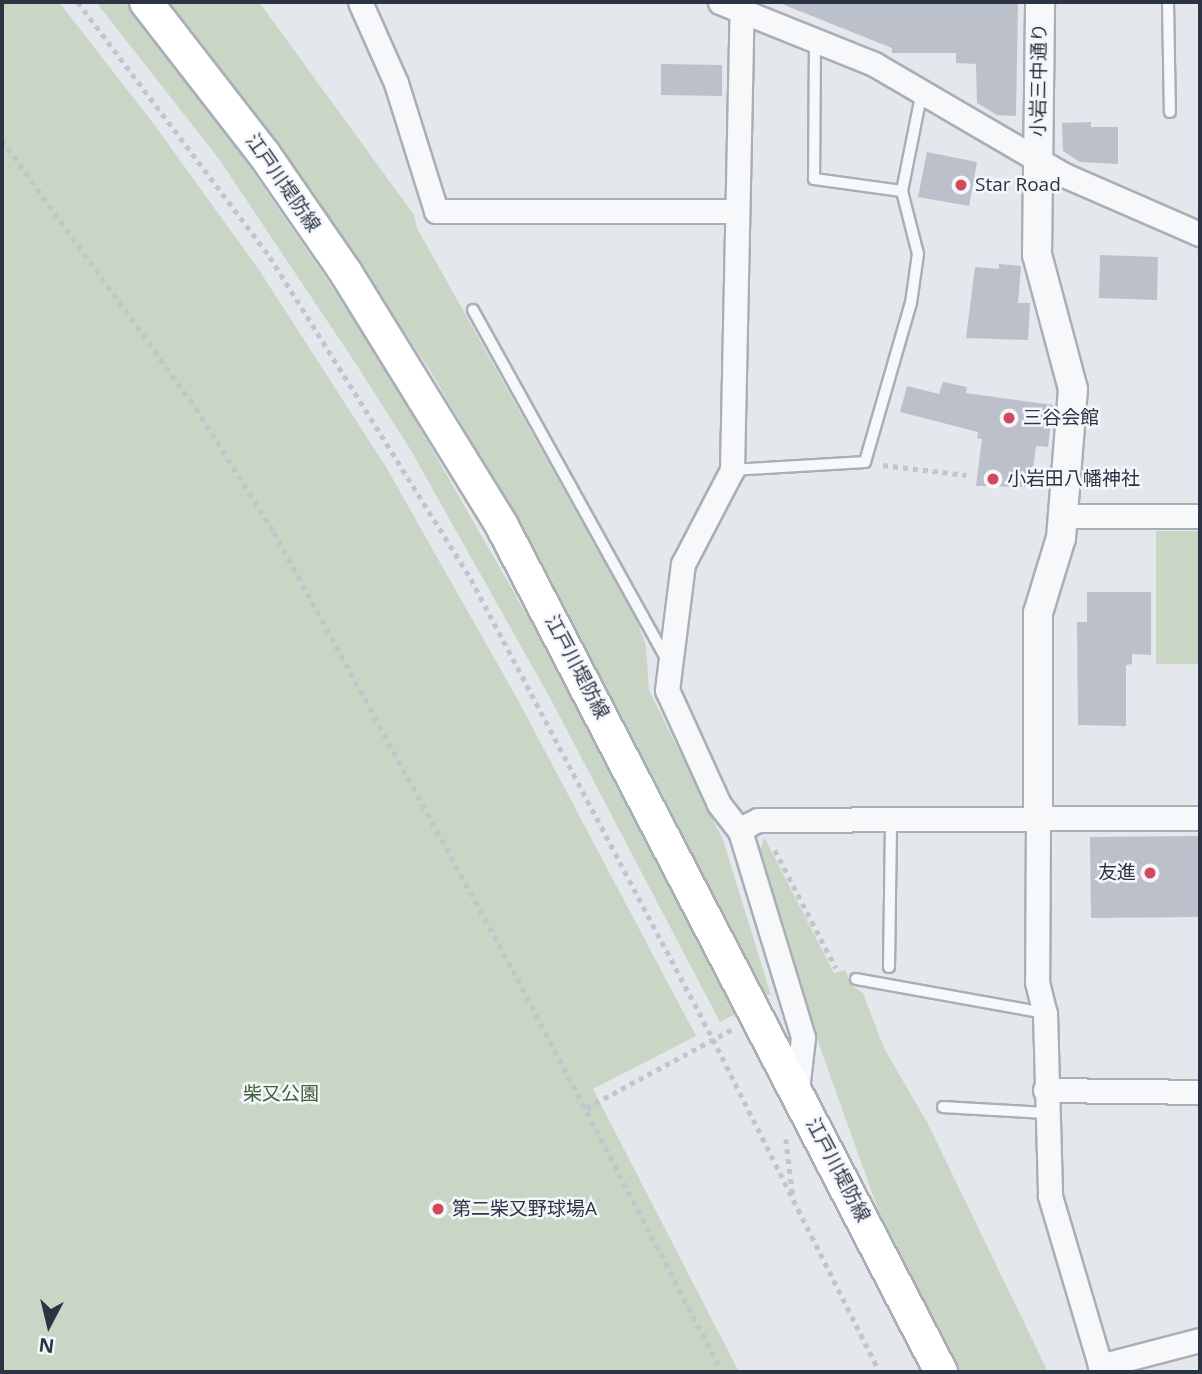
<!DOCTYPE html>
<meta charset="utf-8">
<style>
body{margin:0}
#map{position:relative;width:1202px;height:1374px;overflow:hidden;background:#e4e7ec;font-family:"Open Sans","Noto Sans JP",sans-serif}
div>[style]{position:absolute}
.green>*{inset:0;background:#c9d6c5}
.building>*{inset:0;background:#bbc0ca}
.path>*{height:4.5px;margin-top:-2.25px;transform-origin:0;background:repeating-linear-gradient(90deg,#c2c5cb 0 5px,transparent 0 10px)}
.roads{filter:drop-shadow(2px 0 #a9aeb7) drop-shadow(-2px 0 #a9aeb7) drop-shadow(0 2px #a9aeb7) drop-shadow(0 -2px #a9aeb7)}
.service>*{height:10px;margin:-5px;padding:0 5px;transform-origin:5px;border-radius:5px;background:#f7f8fa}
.minor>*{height:23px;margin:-11.5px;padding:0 11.5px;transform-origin:11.5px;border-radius:11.5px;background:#f7f8fa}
.tertiary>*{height:28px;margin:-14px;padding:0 14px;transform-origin:14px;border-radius:14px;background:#f7f8fa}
.secondary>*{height:32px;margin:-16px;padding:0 16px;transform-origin:16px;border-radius:16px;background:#fff}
.dots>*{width:19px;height:19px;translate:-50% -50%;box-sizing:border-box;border:4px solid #f4f6f9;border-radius:50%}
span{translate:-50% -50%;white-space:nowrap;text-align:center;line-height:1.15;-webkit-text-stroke:5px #f4f6f9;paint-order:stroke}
.street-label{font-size:19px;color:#2b3445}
.poi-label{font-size:19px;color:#2b3445}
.left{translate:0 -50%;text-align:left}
.right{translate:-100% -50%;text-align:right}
.park-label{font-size:19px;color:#3f6138}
.frame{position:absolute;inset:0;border:4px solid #2b3445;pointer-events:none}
.north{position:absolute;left:14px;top:1290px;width:70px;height:70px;-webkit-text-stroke:5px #f4f6f9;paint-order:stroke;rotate:187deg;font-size:19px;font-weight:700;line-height:28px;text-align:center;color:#2b3445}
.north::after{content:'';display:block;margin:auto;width:24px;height:32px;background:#2b3445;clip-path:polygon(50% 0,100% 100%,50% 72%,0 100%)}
</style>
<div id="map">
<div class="green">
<div style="clip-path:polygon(2px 2px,59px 2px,156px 127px,259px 270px,386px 467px,519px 702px,696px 1036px,593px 1089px,739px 1372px,2px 1372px)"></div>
<div style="clip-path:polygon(96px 2px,125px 2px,231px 140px,374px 348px,563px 678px,739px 1012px,720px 1022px,549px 696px,410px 449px,358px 367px,219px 159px)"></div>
<div style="clip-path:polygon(169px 2px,259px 2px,414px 215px,417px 228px,638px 623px,646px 646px,649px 690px,723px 840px,771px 995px,766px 995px,531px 543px,431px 372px,284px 151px)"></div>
<div style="clip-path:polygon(1156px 531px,1200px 531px,1200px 664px,1156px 664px)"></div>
<div style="clip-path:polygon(764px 837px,834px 973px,845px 970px,852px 986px,863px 993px,884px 1048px,928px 1124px,1048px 1372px,956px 1372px,879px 1212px,817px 1039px,763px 865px,760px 851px)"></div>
</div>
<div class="building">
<div style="clip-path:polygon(777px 2px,1018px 2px,1016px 116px,997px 115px,977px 103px,976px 64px,956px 63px,956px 53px,892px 53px,892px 48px)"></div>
<div style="clip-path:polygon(661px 64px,722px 65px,722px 96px,661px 95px)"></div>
<div style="clip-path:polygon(1091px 122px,1091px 127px,1118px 127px,1118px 164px,1080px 162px,1063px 151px,1062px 123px)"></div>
<div style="clip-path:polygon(927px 152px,977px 162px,969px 206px,918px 197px)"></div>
<div style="clip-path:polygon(1100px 255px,1158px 257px,1157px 300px,1099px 298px)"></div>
<div style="clip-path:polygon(999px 264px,1021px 266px,1018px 303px,1030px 303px,1028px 340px,966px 338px,975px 267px,999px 269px)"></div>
<div style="clip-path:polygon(943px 382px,967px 387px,966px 393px,1053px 405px,1048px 447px,1036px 446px,1031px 487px,976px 486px,982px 439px,977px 438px,978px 432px,900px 412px,907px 386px,939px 394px)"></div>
<div style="clip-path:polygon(1087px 592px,1151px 592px,1151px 655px,1132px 654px,1132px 664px,1126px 665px,1126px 726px,1078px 725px,1077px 622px,1087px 622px)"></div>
<div style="clip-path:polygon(1200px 836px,1200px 917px,1091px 918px,1090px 837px)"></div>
</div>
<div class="path">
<div style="left:78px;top:2px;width:319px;rotate:53deg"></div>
<div style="left:270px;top:257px;width:380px;rotate:58deg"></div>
<div style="left:471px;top:579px;width:520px;rotate:62.25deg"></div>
<div style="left:713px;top:1039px;width:373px;rotate:63.4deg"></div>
<div style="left:2px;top:140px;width:331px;rotate:54.1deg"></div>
<div style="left:196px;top:408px;width:146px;rotate:57.8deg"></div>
<div style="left:274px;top:532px;width:499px;rotate:61.4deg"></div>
<div style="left:513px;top:970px;width:453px;rotate:62.5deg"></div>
<div style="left:883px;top:465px;width:84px;rotate:6.9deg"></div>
<div style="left:775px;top:850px;width:133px;rotate:62.7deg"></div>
<div style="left:586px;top:1108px;width:167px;rotate:-28.3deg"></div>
<div style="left:786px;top:1139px;width:58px;rotate:83.1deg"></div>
</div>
<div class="roads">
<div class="service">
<div style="left:1168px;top:2px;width:110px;rotate:89deg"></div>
<div style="left:815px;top:41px;width:138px;rotate:90.4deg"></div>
<div style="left:814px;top:179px;width:89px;rotate:7.8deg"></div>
<div style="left:473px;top:310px;width:400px;rotate:61deg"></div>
<div style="left:732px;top:470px;width:133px;rotate:-3.4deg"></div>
<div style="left:865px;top:462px;width:166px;rotate:-73.9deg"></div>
<div style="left:911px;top:303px;width:49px;rotate:-81.9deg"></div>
<div style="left:918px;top:254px;width:65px;rotate:-104.3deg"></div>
<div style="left:902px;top:191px;width:102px;rotate:-78.7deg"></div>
<div style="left:889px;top:967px;width:148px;rotate:-89.2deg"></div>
<div style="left:856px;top:979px;width:192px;rotate:10.2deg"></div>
<div style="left:943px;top:1107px;width:102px;rotate:3.4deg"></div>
</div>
<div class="minor">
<div style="left:360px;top:2px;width:89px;rotate:66deg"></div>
<div style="left:396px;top:83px;width:134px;rotate:72.6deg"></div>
<div style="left:436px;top:211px;width:300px"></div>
<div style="left:720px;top:2px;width:166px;rotate:21.9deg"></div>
<div style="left:874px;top:64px;width:220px;rotate:30.3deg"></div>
<div style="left:1064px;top:175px;width:148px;rotate:23.5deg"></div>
<div style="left:1062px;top:516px;width:138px"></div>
<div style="left:1038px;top:818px;width:164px;rotate:90.3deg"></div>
<div style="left:1037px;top:982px;width:32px;rotate:76deg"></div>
<div style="left:1045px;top:1013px;width:183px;rotate:88.4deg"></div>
<div style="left:1050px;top:1196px;width:184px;rotate:73.5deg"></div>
<div style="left:740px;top:831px;width:34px;rotate:-128deg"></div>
<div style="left:719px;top:804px;width:125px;rotate:-114.5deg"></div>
<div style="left:667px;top:690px;width:127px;rotate:-82.8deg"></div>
<div style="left:683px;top:564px;width:106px;rotate:-62.5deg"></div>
<div style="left:732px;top:470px;width:468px;rotate:-88.8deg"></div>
<div style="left:797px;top:1090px;width:53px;rotate:-83.5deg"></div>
<div style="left:803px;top:1037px;width:215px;rotate:-107deg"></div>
<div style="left:740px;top:831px;width:10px;rotate:-37deg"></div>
<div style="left:748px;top:825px;width:11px;rotate:-27deg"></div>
<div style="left:758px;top:820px;width:442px;rotate:-0.3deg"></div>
<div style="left:1045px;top:1090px;width:155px;rotate:0.7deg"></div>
<div style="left:1100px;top:1366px;width:103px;rotate:-14.6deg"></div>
</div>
<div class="tertiary">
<div style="left:1038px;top:818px;width:205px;rotate:-90deg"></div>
<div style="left:1038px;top:613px;width:78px;rotate:-73deg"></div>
<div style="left:1061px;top:538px;width:149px;rotate:-85.4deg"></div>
<div style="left:1073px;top:389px;width:139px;rotate:-105deg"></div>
<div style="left:1037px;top:255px;width:253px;rotate:-89.3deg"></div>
</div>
<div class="secondary">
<div style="left:146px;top:2px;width:192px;rotate:52.2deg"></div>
<div style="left:264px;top:154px;width:145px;rotate:55.4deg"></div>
<div style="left:346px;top:273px;width:297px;rotate:58.3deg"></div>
<div style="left:502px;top:526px;width:953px;rotate:62.57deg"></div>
</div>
</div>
<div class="dots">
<div style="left:961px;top:185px;background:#d1495b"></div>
<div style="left:1009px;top:418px;background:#d1495b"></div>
<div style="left:993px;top:479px;background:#d1495b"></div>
<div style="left:1150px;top:873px;background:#d1495b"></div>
<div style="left:438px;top:1209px;background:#d1495b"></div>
</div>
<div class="street-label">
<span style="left:1039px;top:80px;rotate:-89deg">小岩三中通り</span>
<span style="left:283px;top:183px;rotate:55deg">江戸川堤防線</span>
<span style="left:577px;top:667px;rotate:62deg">江戸川堤防線</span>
<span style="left:838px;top:1170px;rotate:62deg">江戸川堤防線</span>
</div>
<div class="poi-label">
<span class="left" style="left:975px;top:185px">Star Road</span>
<span class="left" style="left:1023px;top:418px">三谷会館</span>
<span class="left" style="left:1007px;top:479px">小岩田八幡神社</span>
<span class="right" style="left:1136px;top:873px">友進</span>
<span class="left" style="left:452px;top:1209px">第二柴又野球場A</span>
</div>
<div class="park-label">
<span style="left:281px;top:1094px">柴又公園</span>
</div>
<div class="frame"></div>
<div class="north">N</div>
</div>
